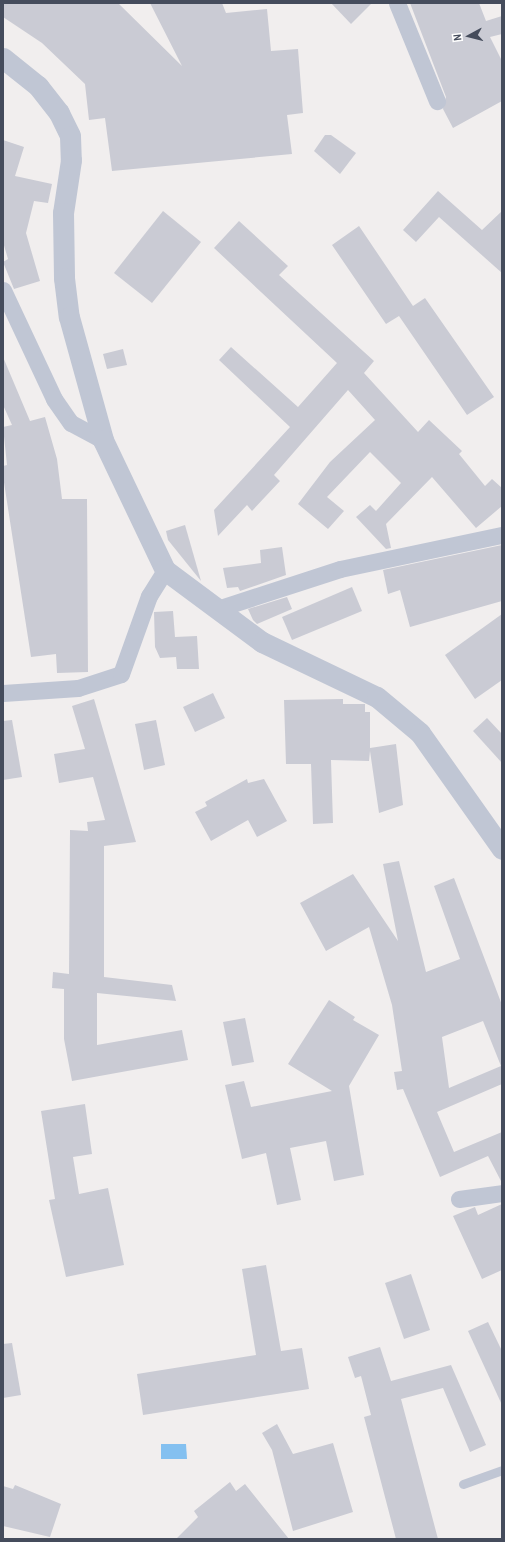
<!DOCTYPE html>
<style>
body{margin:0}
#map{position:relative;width:505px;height:1542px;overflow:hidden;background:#f1eeee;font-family:"Archivo Narrow",sans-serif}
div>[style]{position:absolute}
.water>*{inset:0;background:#84c0f0}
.building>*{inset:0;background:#cacbd4}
.service>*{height:9px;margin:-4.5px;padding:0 4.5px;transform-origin:4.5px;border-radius:4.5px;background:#c0c6d4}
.minor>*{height:17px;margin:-8.5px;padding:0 8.5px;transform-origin:8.5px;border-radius:8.5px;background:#c0c6d4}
.tertiary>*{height:21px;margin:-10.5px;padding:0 10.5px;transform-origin:10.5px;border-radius:10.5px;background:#c0c6d4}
span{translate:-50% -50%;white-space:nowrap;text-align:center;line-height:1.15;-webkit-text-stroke:4px #fff;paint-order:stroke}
.frame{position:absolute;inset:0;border:4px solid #454c5c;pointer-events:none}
.north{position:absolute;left:449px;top:16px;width:40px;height:40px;-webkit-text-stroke:3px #fff;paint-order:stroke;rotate:263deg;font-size:11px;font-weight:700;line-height:16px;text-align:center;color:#454c5c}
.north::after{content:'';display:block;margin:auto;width:14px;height:18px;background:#454c5c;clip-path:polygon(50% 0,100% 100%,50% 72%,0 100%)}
</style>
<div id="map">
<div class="water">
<div style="clip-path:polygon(161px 1444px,186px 1444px,187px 1459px,161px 1459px)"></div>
</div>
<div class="building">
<div style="clip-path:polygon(3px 3px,118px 3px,182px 66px,150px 3px,222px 3px,226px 13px,267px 9px,271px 51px,298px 49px,303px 113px,287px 115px,292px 154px,112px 171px,105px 118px,89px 120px,85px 84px,42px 43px,3px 17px)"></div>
<div style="clip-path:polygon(331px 3px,372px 3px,351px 24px)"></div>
<div style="clip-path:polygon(410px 3px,479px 3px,486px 21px,502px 16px,502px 34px,490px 37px,502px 61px,502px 101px,453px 128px,443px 109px,446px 97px)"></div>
<div style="clip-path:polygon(325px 135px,331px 135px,356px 153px,340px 174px,314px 151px)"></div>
<div style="clip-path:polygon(3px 140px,24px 147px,15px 176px,52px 184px,48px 203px,34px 201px,26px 233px,40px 281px,14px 289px,3px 262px,8px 259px,3px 242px)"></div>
<div style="clip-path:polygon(438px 191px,482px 230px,502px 211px,502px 273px,439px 217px,416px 242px,403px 230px)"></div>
<div style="clip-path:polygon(163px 211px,201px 242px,152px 303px,114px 273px)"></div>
<div style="clip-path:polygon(239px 221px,288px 266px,279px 275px,374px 361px,364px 373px,418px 432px,429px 420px,462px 451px,459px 454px,485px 486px,492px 479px,502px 488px,502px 506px,476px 528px,432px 477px,386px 524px,391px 548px,386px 549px,356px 517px,370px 505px,376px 511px,401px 483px,370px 452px,327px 497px,344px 511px,328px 529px,298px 504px,330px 462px,375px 420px,348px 390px,274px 475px,280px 481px,252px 511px,247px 505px,218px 536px,214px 510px,290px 427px,219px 360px,231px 347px,298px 407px,337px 363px,214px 248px)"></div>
<div style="clip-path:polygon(359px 226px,413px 306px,425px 298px,494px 397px,467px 415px,399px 316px,386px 324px,332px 245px)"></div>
<div style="clip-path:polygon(123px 349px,127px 365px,107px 369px,103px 354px)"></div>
<div style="clip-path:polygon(3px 357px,30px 421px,45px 417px,57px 459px,62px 499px,87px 499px,88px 672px,57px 673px,56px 654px,31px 657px,3px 476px,3px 466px,7px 465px,3px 427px,12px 425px,3px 405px)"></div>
<div style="clip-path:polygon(185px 525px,201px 581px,168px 540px,166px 531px)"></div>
<div style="clip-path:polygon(502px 545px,502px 601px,410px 627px,400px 590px,388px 594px,383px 570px)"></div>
<div style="clip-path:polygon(282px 547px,286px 575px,240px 591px,238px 587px,227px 588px,223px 568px,261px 563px,260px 550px)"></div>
<div style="clip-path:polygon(352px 587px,362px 611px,292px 640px,282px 617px)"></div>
<div style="clip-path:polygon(287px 597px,292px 609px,257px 624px,253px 620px,248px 609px)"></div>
<div style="clip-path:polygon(173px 611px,175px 637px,197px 636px,199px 669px,177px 669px,176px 657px,160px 658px,155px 647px,154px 612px)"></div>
<div style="clip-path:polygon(502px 614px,502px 680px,475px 699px,445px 655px)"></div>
<div style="clip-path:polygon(213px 693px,225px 718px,195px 732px,183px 707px)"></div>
<div style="clip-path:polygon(94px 699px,136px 842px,104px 846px,104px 977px,172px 985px,176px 1001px,97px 993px,97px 1045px,182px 1030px,188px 1060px,72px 1081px,64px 1039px,64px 989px,52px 988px,53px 972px,69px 974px,70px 830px,88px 831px,87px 822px,105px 820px,93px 777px,59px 783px,54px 754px,85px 749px,72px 706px)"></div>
<div style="clip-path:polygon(343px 699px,343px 704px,365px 704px,365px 712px,370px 712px,370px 748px,396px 744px,403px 805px,379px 813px,370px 751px,369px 761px,331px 760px,333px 823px,313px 824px,311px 764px,286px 764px,284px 700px)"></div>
<div style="clip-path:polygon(487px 718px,502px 734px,502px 763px,473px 731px)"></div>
<div style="clip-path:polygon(12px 720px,22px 777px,3px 780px,3px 721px)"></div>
<div style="clip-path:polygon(156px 720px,165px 765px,144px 770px,135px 724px)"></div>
<div style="clip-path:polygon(247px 779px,248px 783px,264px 779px,287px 821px,257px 837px,248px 820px,211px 841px,195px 812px,207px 806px,205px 802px)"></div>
<div style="clip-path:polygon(evenodd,399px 861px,426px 972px,460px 959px,434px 886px,454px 878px,502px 1005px,502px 1084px,437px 1112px,454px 1152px,502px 1132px,502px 1183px,488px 1156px,440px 1177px,403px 1089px,397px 1090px,394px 1072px,402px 1071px,392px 1005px,369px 927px,326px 951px,300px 903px,353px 874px,398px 941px,383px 864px,399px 861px,483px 1021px,501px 1066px,449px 1088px,442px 1037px,483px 1021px)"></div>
<div style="clip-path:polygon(329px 1000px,355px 1017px,353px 1020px,379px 1035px,349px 1086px,364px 1175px,334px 1181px,326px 1141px,290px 1148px,301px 1200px,277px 1205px,266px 1153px,242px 1159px,225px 1085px,244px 1081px,251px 1107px,332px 1091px,288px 1064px)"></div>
<div style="clip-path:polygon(245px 1018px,254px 1062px,232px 1066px,223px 1022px)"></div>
<div style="clip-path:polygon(85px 1104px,92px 1154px,73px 1157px,79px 1194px,108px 1188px,124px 1265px,66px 1277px,49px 1200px,55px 1199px,41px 1111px)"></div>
<div style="clip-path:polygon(502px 1204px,502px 1270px,482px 1279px,453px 1216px,475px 1207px,478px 1215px)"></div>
<div style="clip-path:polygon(266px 1265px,281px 1351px,302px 1348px,309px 1389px,143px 1415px,137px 1374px,256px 1355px,242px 1269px)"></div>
<div style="clip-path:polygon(411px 1274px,430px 1330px,404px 1339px,385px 1283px)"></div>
<div style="clip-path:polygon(488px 1322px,502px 1351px,502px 1405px,468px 1331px)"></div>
<div style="clip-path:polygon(12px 1343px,21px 1395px,3px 1398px,3px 1344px)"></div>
<div style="clip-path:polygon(380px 1347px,391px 1381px,451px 1365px,486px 1445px,470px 1452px,443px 1388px,401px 1399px,438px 1539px,396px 1539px,364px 1417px,371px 1415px,361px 1376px,355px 1378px,348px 1357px)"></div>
<div style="clip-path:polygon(277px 1424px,293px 1454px,333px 1443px,353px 1512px,293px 1531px,272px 1450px,262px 1433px)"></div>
<div style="clip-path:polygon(230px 1482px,236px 1491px,245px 1484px,289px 1539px,176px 1539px,198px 1517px,194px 1511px)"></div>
<div style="clip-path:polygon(15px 1485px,61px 1504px,50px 1537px,3px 1526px,3px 1486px,13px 1489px)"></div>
</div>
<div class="service">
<div style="left:463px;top:1484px;width:41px;rotate:-19.7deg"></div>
</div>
<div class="minor">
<div style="left:397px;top:3px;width:106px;rotate:67.8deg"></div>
<div style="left:3px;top:290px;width:120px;rotate:64.9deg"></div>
<div style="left:54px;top:399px;width:29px;rotate:55deg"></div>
<div style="left:71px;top:423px;width:36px;rotate:28deg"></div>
<div style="left:217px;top:609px;width:129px;rotate:-18deg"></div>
<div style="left:340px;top:569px;width:166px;rotate:-11.9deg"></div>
<div style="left:3px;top:693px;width:75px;rotate:-3.8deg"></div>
<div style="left:78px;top:688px;width:45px;rotate:-18deg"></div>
<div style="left:121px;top:674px;width:83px;rotate:-70.3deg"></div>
<div style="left:149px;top:596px;width:31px;rotate:-58deg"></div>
<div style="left:459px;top:1199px;width:43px;rotate:-7.9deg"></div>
</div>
<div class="tertiary">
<div style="left:3px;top:58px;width:45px;rotate:38.7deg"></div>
<div style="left:38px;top:86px;width:34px;rotate:52deg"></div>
<div style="left:59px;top:113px;width:25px;rotate:64deg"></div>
<div style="left:70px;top:136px;width:24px;rotate:88deg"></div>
<div style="left:71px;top:160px;width:54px;rotate:98.6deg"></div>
<div style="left:63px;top:213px;width:65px;rotate:89.1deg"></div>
<div style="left:64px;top:278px;width:39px;rotate:83deg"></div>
<div style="left:69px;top:317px;width:128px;rotate:74.5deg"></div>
<div style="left:103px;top:440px;width:144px;rotate:64.5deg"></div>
<div style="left:165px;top:570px;width:121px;rotate:36.6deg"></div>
<div style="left:262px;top:642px;width:127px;rotate:25.6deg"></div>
<div style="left:377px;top:697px;width:56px;rotate:39.9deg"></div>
<div style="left:420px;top:733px;width:142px;rotate:54.7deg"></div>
</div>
<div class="frame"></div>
<div class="north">N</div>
</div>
